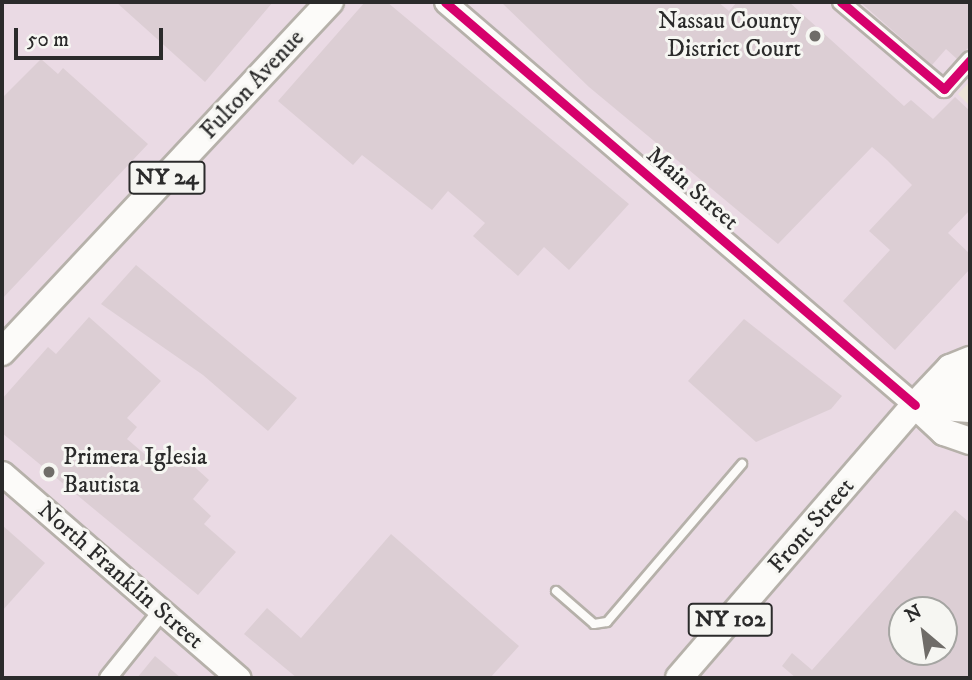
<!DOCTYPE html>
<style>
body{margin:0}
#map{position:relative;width:972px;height:680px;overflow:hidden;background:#ece4d8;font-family:"IM FELL DW Pica",serif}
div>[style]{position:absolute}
.built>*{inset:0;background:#eadae4}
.building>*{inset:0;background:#dcced4}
.roads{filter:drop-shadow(2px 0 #b6b1aa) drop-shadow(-2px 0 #b6b1aa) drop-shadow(0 2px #b6b1aa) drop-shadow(0 -2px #b6b1aa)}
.service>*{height:8px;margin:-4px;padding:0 4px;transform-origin:4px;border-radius:4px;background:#fcfbf9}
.minor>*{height:16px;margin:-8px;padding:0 8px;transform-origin:8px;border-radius:8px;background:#fcfbf9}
.tertiary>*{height:21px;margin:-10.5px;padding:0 10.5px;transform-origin:10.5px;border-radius:10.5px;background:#fcfbf9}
.secondary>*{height:23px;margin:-11.5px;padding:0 11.5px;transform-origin:11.5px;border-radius:11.5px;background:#fcfbf9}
.primary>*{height:26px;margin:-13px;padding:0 13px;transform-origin:13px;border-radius:13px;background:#fcfbf9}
.cycleway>*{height:9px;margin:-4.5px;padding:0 4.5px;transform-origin:4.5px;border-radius:4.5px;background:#d6006c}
.dots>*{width:19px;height:19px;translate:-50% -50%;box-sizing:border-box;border:4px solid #f6f6f2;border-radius:50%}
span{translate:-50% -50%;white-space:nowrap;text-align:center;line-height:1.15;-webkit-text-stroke:6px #f6f6f2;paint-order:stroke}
.shield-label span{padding:2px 5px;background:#f6f6f2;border:2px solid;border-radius:5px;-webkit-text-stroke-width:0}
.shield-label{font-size:23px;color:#2b2b2b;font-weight:700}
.poi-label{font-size:24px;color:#2b2b2b}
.right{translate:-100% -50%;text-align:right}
.left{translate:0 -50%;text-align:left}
.street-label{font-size:24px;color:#2b2b2b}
.frame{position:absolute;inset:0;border:4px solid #2b2b2b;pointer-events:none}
.north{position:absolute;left:888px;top:596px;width:70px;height:70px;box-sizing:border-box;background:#f6f6f2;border:2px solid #a5a5a2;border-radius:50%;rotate:331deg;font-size:19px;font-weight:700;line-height:28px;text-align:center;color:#2b2b2b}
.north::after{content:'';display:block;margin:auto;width:24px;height:32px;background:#6f6c68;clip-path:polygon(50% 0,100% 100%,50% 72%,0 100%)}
.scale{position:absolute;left:14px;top:28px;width:149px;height:32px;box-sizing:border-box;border:4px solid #2b2b2b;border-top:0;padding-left:9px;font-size:21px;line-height:24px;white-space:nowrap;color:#2b2b2b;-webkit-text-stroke:5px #f6f6f2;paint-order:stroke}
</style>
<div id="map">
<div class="built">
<div style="clip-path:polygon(evenodd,2px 2px,970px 2px,970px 81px,958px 94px,970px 106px,970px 347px,906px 423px,970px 450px,970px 678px,2px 678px,2px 2px,902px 610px,944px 610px,944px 652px,902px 652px,902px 610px)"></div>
</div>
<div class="building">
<div style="clip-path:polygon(116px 2px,273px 2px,205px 82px)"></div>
<div style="clip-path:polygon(365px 2px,387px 2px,629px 204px,569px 270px,544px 247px,518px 276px,473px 236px,485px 223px,448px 191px,432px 210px,362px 155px,353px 165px,278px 101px)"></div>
<div style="clip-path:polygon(501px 2px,718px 2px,729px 11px,737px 2px,789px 2px,904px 106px,911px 100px,933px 119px,955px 97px,970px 111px,970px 210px,948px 233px,970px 254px,970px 269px,895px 350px,843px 301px,890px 250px,869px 231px,912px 185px,887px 160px,872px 147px,778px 244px,589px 87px)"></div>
<div style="clip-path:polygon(860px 2px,970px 2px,970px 46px,957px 59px,946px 49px,932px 65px)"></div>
<div style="clip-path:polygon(41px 59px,58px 74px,63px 68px,148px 144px,2px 299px,2px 98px)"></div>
<div style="clip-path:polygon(136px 265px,297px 398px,268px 431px,203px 375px,101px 304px)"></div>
<div style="clip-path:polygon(89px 317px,161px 381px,127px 418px,137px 427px,127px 439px,162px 469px,177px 451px,209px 480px,193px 499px,211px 516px,204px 524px,236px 552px,198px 595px,2px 433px,2px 399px,48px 347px,56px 354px)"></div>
<div style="clip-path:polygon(744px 319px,842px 396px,831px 409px,756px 442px,688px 381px)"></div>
<div style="clip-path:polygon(evenodd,955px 510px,970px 523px,970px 678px,796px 678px,782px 666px,792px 653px,812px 670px,955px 510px,902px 610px,944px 610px,944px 652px,902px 652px,902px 610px)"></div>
<div style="clip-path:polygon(2px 525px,45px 563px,2px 611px)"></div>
<div style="clip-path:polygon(391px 534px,519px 646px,490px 678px,297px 678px,244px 634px,267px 608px,301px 638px)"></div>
<div style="clip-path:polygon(155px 656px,181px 678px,137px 678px)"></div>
</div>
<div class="roads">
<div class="service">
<div style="left:556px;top:591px;width:50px;rotate:41deg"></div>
<div style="left:594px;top:624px;width:13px;rotate:-9deg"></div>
<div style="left:607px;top:622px;width:208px;rotate:-49.5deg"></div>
</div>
<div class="minor">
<div style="left:841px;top:2px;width:135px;rotate:40.2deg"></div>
<div style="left:944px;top:89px;width:39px;rotate:-48deg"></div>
<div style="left:108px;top:678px;width:85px;rotate:-51.2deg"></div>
</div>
<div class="tertiary">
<div style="left:445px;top:2px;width:619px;rotate:40.61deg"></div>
</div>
<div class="secondary">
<div style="left:2px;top:473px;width:313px;rotate:40.9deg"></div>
</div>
<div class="primary">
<div style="left:2px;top:352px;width:480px;rotate:-46.9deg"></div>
<div style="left:920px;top:403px;width:53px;rotate:-18.8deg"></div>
<div style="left:915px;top:405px;width:40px;rotate:43deg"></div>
<div style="left:944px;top:432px;width:28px;rotate:19deg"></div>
<div style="left:927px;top:406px;width:43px;rotate:4deg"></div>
<div style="left:679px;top:678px;width:361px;rotate:-49.2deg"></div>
<div style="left:915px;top:405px;width:51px;rotate:-46.6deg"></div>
<div style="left:950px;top:368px;width:22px;rotate:-22deg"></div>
</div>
</div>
<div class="cycleway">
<div style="left:445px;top:2px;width:619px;rotate:40.61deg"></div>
<div style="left:841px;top:2px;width:135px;rotate:40.2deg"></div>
<div style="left:944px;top:89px;width:39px;rotate:-48deg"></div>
</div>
<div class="dots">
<div style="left:815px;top:36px;background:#6f6c68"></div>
<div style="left:49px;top:472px;background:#6f6c68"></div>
</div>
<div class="shield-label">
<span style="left:167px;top:178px">NY 24</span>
<span style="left:730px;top:620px">NY 102</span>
</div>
<div class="poi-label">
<span class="right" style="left:801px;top:36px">Nassau County<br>District Court</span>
<span class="left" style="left:63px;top:472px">Primera Iglesia<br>Bautista</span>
</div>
<div class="street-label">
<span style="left:253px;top:85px;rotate:-47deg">Fulton Avenue</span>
<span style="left:692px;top:189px;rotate:41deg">Main Street</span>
<span style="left:812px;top:526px;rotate:-49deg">Front Street</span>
<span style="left:120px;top:576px;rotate:41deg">North Franklin Street</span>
</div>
<div class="frame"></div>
<div class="north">N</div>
<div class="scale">50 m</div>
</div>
